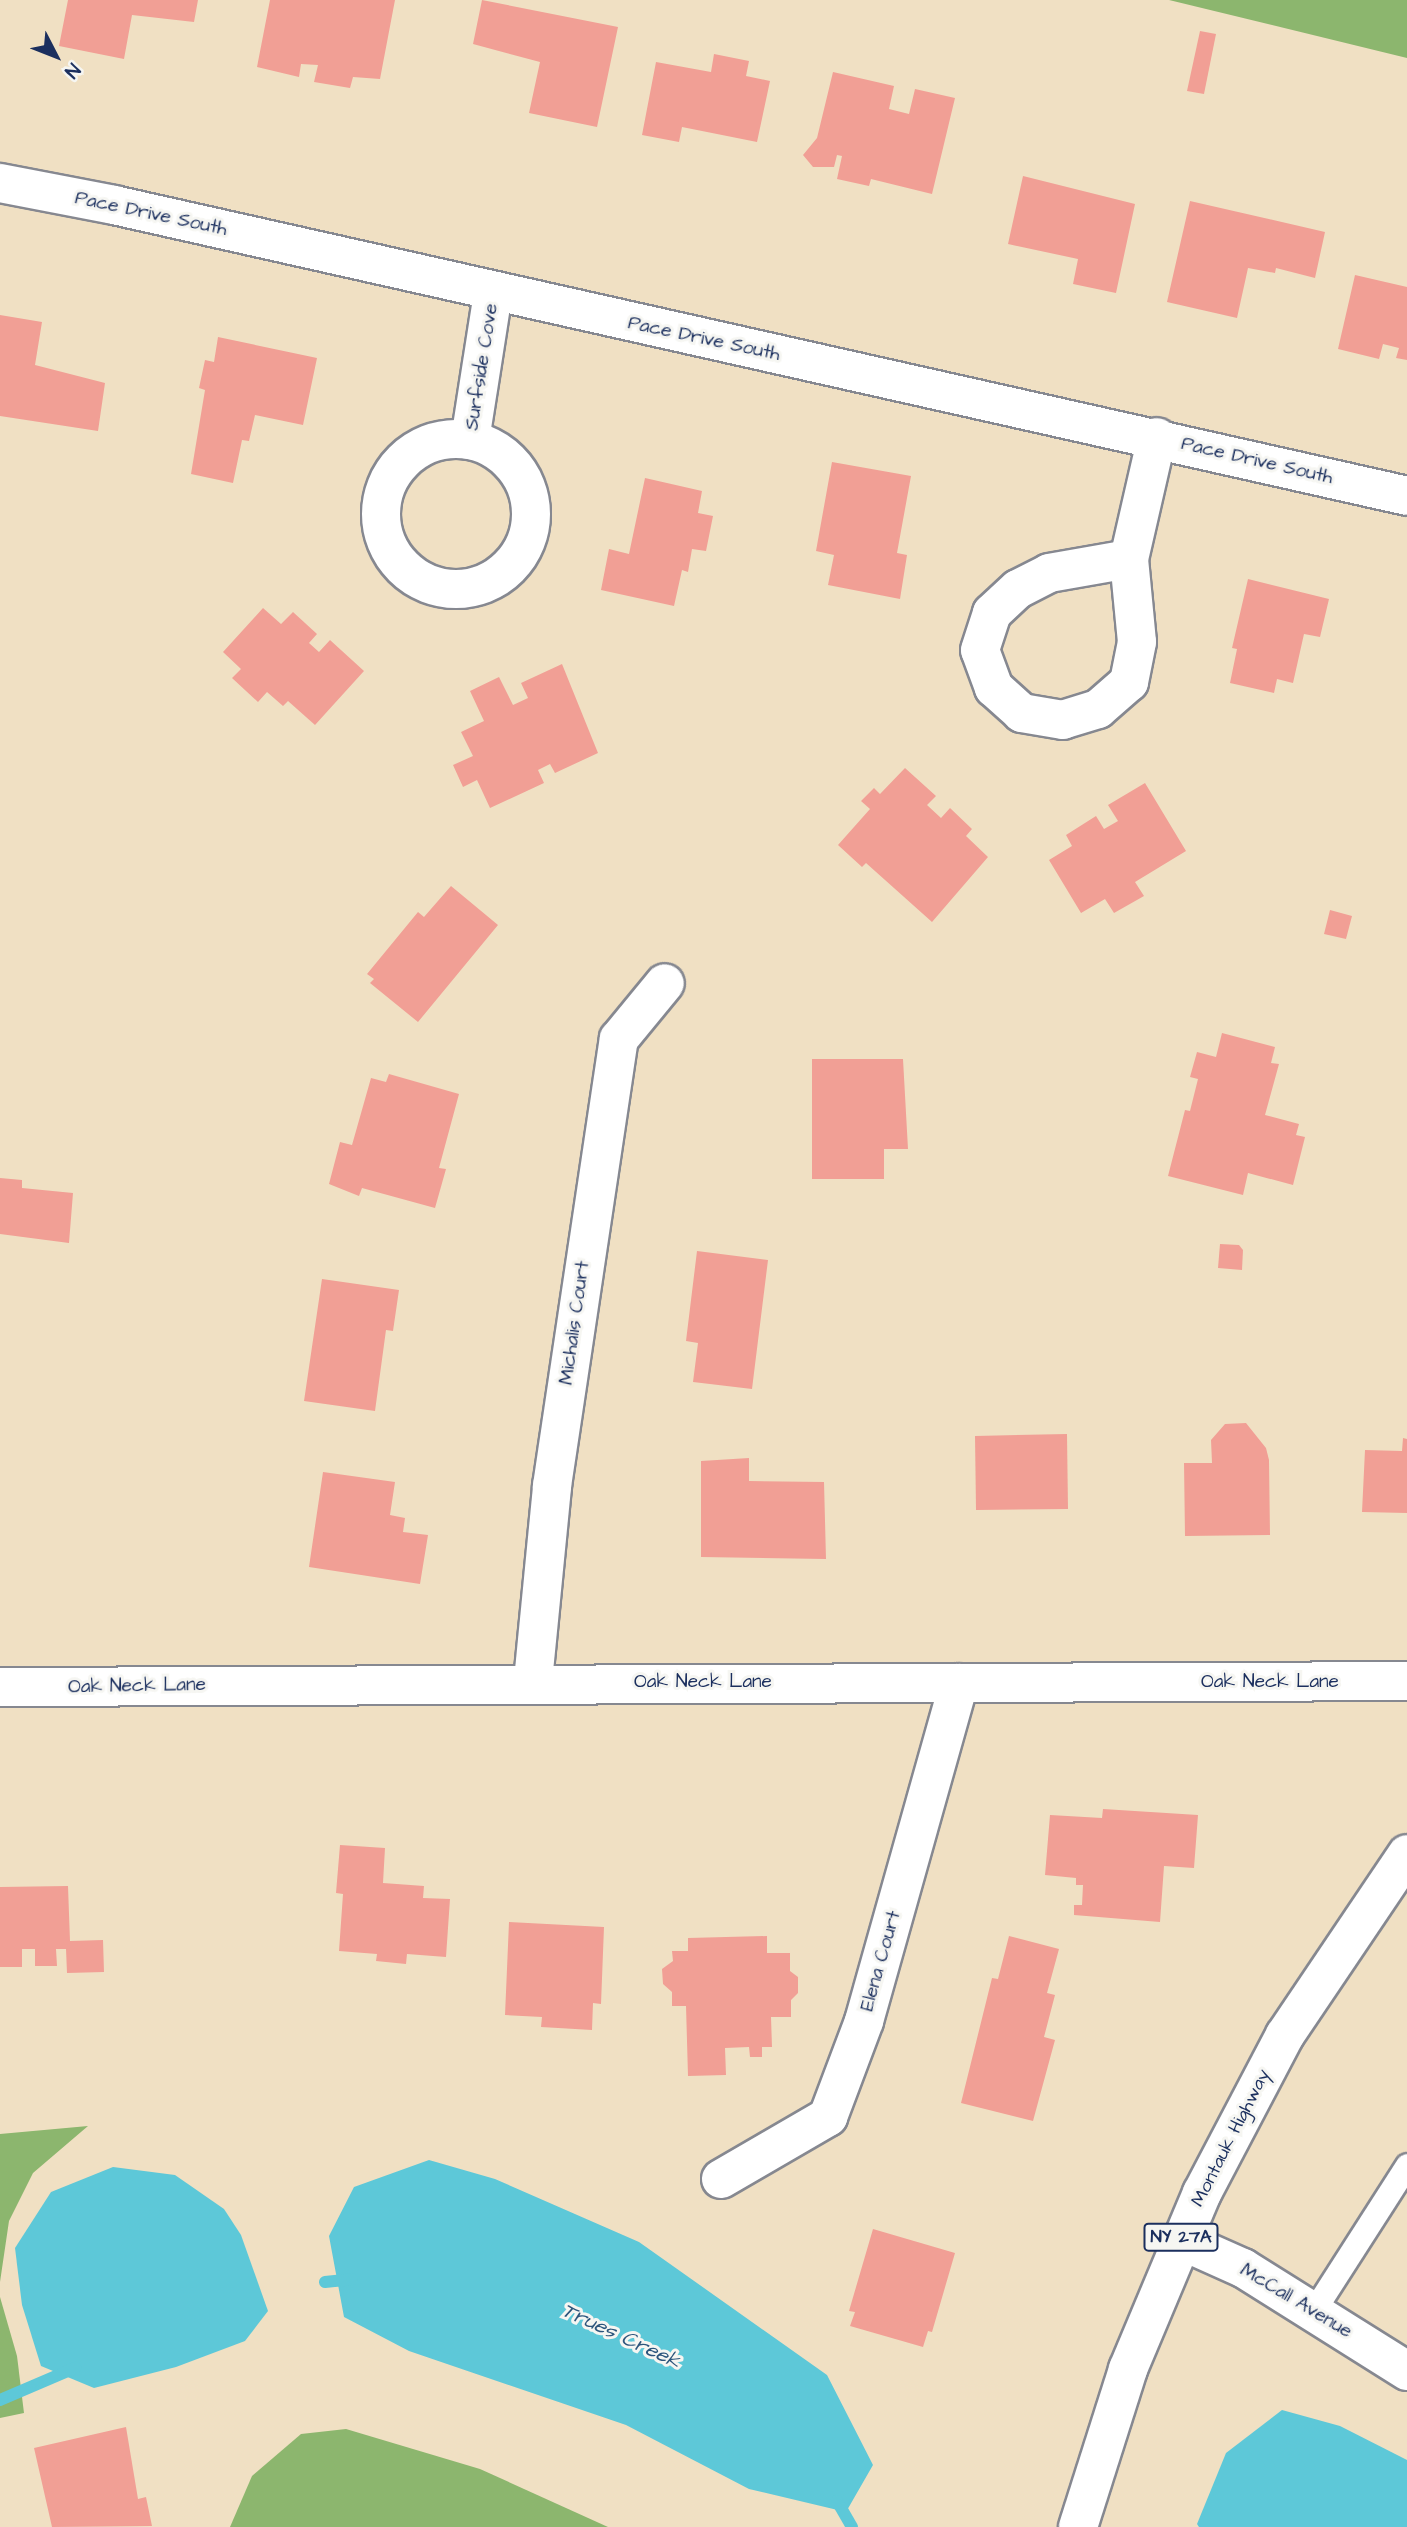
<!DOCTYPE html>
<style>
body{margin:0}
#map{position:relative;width:1407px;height:2527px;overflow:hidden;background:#f0e0c3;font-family:"Architects Daughter",sans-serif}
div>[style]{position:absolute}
.forest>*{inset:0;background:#8cb66e}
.water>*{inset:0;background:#5dc8d8}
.stream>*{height:12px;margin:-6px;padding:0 6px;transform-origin:6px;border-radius:6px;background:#5dc8d8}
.building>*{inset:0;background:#f19f95}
.roads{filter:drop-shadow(2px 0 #868890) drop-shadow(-2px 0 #868890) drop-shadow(0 2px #868890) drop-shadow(0 -2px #868890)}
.lane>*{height:23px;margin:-11.5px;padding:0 11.5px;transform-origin:11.5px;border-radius:11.5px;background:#fff}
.street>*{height:38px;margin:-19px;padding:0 19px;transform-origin:19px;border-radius:19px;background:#fff}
.street>.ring{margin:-19px;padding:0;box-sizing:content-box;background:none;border:38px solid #fff;border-radius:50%}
.primary>*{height:38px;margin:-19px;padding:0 19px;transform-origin:19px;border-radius:19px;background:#fff}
span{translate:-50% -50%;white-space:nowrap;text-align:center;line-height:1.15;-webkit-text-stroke:6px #f6f6f2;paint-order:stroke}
.shield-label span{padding:2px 5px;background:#f6f6f2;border:2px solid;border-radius:5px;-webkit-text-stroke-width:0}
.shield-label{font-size:18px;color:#1b2f5e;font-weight:700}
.street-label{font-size:19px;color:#1b2f5e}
.water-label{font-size:21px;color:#2c557c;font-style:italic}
.north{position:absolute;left:21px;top:21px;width:70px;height:70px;-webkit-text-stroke:5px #f6f6f2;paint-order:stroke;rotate:132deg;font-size:19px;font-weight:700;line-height:28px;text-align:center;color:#1b2f5e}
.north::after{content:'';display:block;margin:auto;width:24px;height:32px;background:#1b2f5e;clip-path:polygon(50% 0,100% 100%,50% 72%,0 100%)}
</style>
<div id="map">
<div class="forest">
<div style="clip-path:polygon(1169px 0,1407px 0,1407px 58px)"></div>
<div style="clip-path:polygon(88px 2126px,33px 2173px,9px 2221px,0 2282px,0 2134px)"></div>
<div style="clip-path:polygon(0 2297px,17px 2356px,24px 2413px,0 2418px)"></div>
<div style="clip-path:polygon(346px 2429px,480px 2469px,608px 2527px,230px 2527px,252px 2476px,301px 2434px)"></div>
</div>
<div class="water">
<div style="clip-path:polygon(429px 2160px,495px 2179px,639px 2242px,827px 2375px,873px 2465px,846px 2512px,749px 2489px,626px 2425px,409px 2351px,344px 2317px,329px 2236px,354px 2187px)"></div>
<div style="clip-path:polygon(113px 2167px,175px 2175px,224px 2209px,241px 2235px,268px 2311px,245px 2341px,176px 2367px,94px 2388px,41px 2366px,22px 2305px,15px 2248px,51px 2192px)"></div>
<div style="clip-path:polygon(1282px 2410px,1340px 2426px,1407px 2460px,1407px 2527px,1199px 2527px,1197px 2524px,1226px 2453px)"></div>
</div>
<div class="stream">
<div style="left:325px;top:2282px;width:27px;rotate:-6deg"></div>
<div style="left:0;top:2400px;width:82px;rotate:-23.1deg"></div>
<div style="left:837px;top:2501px;width:30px;rotate:60deg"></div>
</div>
<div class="building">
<div style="clip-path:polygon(68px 0,198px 0,194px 22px,132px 15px,124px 59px,59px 46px)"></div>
<div style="clip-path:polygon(270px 0,395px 0,380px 79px,353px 77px,350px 88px,314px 82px,318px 65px,301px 64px,299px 77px,257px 67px)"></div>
<div style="clip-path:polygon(482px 0,618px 27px,597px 127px,529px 113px,540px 62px,473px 44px)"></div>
<div style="clip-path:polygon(1200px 31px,1216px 34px,1204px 94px,1187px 91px)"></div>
<div style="clip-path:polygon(714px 54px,749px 61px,746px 76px,770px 81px,757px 142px,682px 127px,679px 142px,642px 135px,656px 62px,711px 72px)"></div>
<div style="clip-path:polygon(833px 72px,894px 86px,889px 109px,909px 114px,915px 89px,955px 98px,932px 194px,871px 179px,869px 186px,837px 179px,842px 156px,837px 155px,834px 167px,813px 167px,803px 155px,817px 138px)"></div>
<div style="clip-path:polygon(1023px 176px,1135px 204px,1116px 293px,1073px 284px,1078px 259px,1008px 244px)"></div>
<div style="clip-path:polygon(1190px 201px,1325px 232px,1315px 278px,1276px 268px,1275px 273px,1248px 268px,1237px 318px,1167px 302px)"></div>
<div style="clip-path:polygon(1355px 275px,1407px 287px,1407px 360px,1396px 358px,1399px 348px,1383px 344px,1379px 359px,1338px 349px)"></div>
<div style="clip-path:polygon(0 315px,42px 322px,35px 365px,105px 383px,98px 431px,0 416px)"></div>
<div style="clip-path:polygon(218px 337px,317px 358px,303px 425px,255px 415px,249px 441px,242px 440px,233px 483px,191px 474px,205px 390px,199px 388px,205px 360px,214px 362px)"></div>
<div style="clip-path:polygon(832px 462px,911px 476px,897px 553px,907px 555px,900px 599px,828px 585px,834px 555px,816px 551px)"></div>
<div style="clip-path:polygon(645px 478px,702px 491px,698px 513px,713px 516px,706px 551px,692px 549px,688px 572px,682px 570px,674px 606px,601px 590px,609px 549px,629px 554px)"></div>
<div style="clip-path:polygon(1248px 579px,1329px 599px,1320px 637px,1304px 634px,1293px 683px,1277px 679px,1274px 693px,1230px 683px,1237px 649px,1232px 648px)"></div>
<div style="clip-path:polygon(263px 608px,281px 624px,293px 612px,317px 634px,309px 643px,319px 652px,330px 640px,364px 671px,315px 725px,288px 701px,283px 706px,267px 692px,258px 702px,232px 678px,241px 669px,223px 652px)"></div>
<div style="clip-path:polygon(562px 664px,598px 753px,555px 773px,550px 764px,538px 770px,544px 783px,490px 808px,477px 780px,463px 787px,453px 765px,473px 756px,461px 732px,484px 721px,470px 691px,499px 677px,513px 705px,528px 698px,521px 683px)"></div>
<div style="clip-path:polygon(905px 768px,936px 796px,927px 805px,941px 818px,950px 808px,972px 829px,966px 836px,988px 857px,932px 922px,866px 863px,862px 867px,838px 845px,870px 809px,861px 801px,874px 788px,880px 794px)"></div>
<div style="clip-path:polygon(1145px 783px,1186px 851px,1135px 882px,1144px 896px,1114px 913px,1105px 899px,1081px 913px,1049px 860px,1072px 846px,1066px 835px,1096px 816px,1104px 829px,1118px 821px,1108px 805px)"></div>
<div style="clip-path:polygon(451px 886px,498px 925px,418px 1022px,370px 983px,374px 979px,367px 974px,418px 912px,424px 917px)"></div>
<div style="clip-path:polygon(1330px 910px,1352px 916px,1346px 939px,1324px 934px)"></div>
<div style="clip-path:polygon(1222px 1033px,1275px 1047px,1271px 1063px,1279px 1064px,1265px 1115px,1299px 1124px,1296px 1135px,1305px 1137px,1293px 1185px,1248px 1173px,1243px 1195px,1168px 1176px,1185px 1110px,1190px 1111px,1198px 1079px,1190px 1077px,1197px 1052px,1216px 1057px)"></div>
<div style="clip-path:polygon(812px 1059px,903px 1059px,908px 1149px,884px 1149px,884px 1179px,812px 1179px)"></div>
<div style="clip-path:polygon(389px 1074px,459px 1094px,439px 1168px,446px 1169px,435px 1208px,362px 1188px,359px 1196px,329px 1184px,340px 1142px,352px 1145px,371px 1078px,386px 1082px)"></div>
<div style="clip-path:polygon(0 1178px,22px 1180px,22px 1188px,73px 1193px,69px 1243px,0 1234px)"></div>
<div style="clip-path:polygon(1220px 1244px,1239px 1245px,1243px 1250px,1242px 1270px,1218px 1268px)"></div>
<div style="clip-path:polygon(697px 1251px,768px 1260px,752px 1389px,693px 1382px,698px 1343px,686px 1341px)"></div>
<div style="clip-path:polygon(322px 1279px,399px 1290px,393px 1331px,386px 1330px,375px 1411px,304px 1401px)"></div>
<div style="clip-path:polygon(1246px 1423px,1266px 1448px,1269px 1460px,1270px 1535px,1185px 1536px,1184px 1463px,1212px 1463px,1211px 1440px,1225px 1424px)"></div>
<div style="clip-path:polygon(1067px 1434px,1068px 1509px,976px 1510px,975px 1436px)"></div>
<div style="clip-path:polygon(1403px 1438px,1407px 1439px,1407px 1513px,1362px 1512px,1365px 1450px,1402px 1451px)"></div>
<div style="clip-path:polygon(749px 1458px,749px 1481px,824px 1482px,826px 1559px,701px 1557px,701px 1461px)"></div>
<div style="clip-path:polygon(323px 1472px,395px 1482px,390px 1515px,405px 1518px,403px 1532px,428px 1535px,420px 1584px,309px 1567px)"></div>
<div style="clip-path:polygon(1103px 1809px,1198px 1815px,1194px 1868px,1164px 1866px,1160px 1922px,1074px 1915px,1074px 1905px,1082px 1905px,1083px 1885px,1076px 1885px,1076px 1878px,1045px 1875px,1050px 1815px,1102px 1818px)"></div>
<div style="clip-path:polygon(340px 1845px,385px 1848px,383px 1883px,424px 1886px,423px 1898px,450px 1899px,446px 1957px,407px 1954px,406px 1964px,376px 1961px,377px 1954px,339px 1951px,343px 1894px,336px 1893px)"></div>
<div style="clip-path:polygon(68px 1886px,70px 1941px,103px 1940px,104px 1972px,67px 1973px,66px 1949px,56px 1949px,57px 1966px,35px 1966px,35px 1949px,22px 1949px,22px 1967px,0 1967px,0 1887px)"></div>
<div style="clip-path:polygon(509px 1922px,604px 1927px,601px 2004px,593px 2003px,592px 2030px,541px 2027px,542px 2017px,505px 2015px)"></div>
<div style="clip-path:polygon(767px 1936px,767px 1953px,790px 1953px,790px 1971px,798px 1977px,798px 1993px,791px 2000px,791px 2017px,771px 2017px,772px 2047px,762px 2047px,762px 2057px,750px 2057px,749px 2047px,725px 2048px,726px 2075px,688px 2076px,686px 2006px,672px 2006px,672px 1992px,663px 1984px,662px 1969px,673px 1961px,672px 1951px,688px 1951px,688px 1938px)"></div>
<div style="clip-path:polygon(1009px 1936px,1059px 1949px,1047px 1993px,1055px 1995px,1044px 2037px,1055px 2040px,1033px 2121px,961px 2103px,992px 1978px,998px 1979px)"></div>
<div style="clip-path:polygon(873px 2229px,955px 2253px,932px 2332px,928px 2331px,923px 2347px,850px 2326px,855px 2312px,849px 2311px)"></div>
<div style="clip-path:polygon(126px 2427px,138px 2499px,146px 2497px,152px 2526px,52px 2527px,34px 2448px)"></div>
</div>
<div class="roads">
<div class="lane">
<div style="left:1314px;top:2310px;width:172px;rotate:-57.3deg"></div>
</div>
<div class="street">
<div style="left:0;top:183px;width:116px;rotate:10.9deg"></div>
<div style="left:114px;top:205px;width:1325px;rotate:12.68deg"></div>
<div class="ring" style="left:381px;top:439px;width:112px;height:112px"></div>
<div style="left:470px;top:440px;width:149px;rotate:-81.1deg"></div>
<div style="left:1129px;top:559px;width:83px;rotate:84.5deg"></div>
<div style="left:1137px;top:642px;width:41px;rotate:101.3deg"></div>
<div style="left:1129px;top:682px;width:41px;rotate:138.9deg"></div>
<div style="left:1098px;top:709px;width:37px;rotate:163deg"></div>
<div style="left:1063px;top:720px;width:42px;rotate:-170.3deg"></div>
<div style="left:1022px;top:713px;width:38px;rotate:-138deg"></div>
<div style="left:994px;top:688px;width:40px;rotate:-110.2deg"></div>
<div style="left:980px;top:650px;width:39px;rotate:-72deg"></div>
<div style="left:992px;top:613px;width:35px;rotate:-43deg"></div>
<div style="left:1018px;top:589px;width:35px;rotate:-27deg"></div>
<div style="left:1049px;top:573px;width:81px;rotate:-9.9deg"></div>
<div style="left:1129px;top:559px;width:125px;rotate:-77.1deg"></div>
<div style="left:533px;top:1681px;width:196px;rotate:-84.4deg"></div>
<div style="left:552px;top:1486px;width:452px;rotate:-81.5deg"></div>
<div style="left:619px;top:1039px;width:72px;rotate:-50.6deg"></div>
<div style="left:0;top:1687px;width:1407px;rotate:-0.24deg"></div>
<div style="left:721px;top:2179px;width:124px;rotate:-30.1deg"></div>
<div style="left:828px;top:2117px;width:103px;rotate:-69.4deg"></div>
<div style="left:864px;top:2021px;width:351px;rotate:-74.3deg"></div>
<div style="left:1180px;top:2240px;width:69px;rotate:24deg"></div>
<div style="left:1243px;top:2268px;width:194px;rotate:32.1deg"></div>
</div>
<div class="primary">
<div style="left:1078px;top:2527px;width:166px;rotate:-72.4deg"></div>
<div style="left:1128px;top:2369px;width:191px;rotate:-67.2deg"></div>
<div style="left:1202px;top:2193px;width:178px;rotate:-62.3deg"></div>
<div style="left:1285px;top:2035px;width:218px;rotate:-56deg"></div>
</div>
</div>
<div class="shield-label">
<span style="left:1181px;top:2237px">NY 27A</span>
</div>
<div class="street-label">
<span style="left:151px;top:214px;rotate:12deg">Pace Drive South</span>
<span style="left:704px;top:339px;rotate:12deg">Pace Drive South</span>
<span style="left:482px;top:367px;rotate:-81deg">Surfside Cove</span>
<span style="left:1257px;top:461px;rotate:13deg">Pace Drive South</span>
<span style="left:575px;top:1323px;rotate:-82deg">Michalis Court</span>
<span style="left:703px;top:1682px">Oak Neck Lane</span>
<span style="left:1270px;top:1682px">Oak Neck Lane</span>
<span style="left:137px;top:1686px;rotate:-1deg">Oak Neck Lane</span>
<span style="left:881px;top:1961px;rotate:-74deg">Elena Court</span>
<span style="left:1231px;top:2138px;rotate:-63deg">Montauk Highway</span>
<span style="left:1296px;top:2301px;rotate:31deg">McCall Avenue</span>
</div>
<div class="water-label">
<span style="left:621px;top:2336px;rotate:25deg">Trues Creek</span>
</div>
<div class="north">N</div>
</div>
